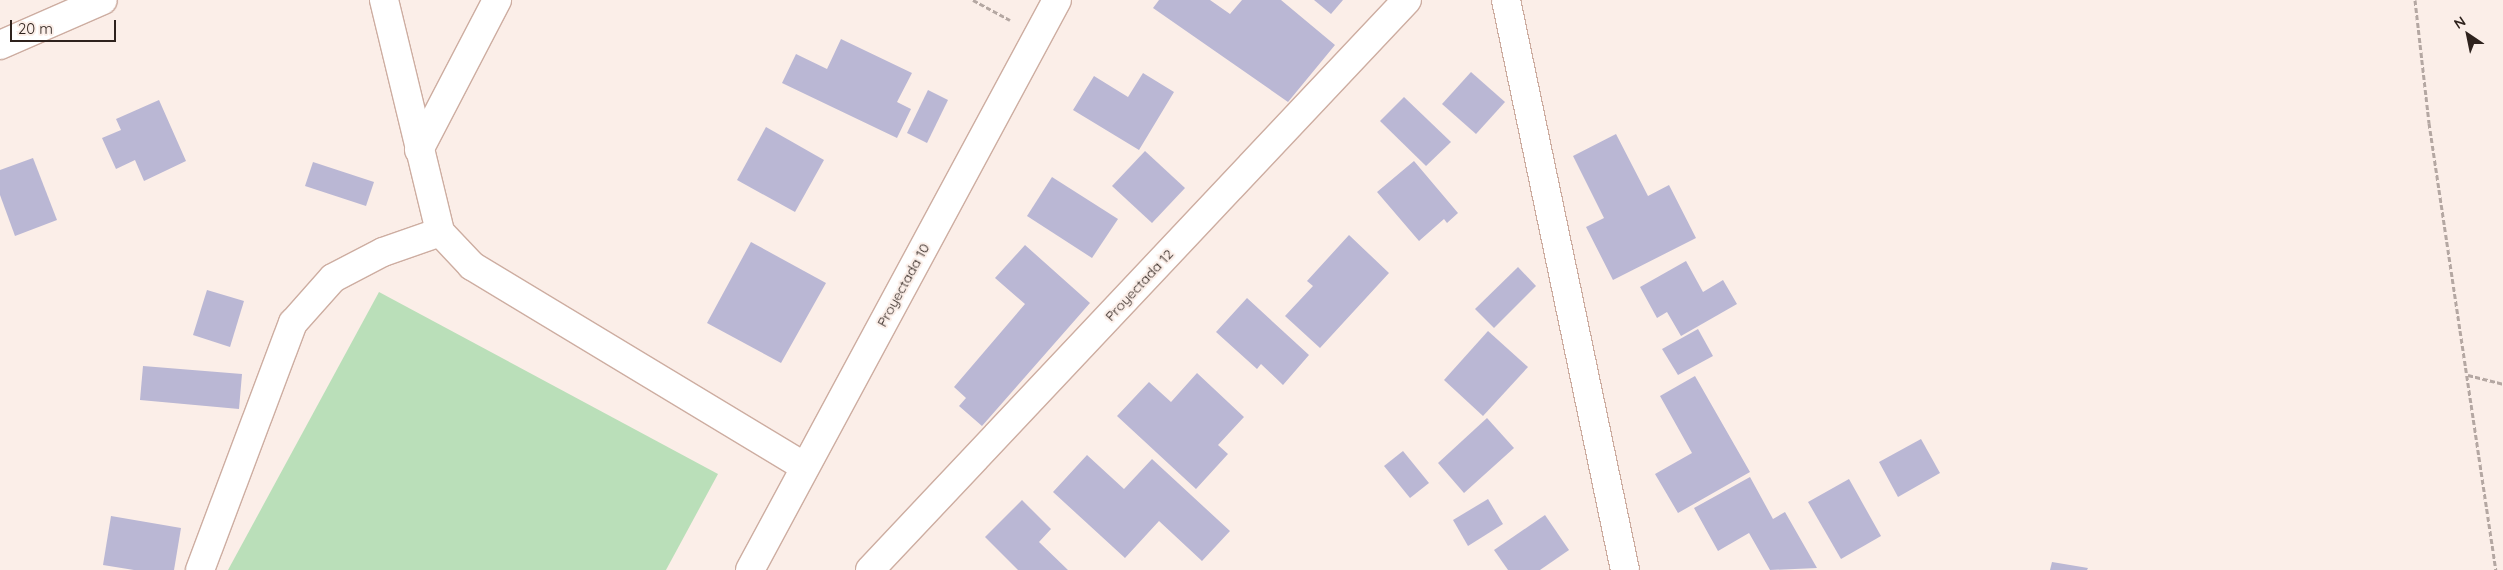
<!DOCTYPE html>
<style>
body{margin:0}
#map{position:relative;width:2503px;height:570px;overflow:hidden;background:#fbeee8;font-family:Quicksand,sans-serif}
div>[style]{position:absolute}
.green>*{inset:0;background:#badfb9}
.building>*{inset:0;background:#bab7d4}
.path>*{height:3px;margin-top:-1.5px;transform-origin:0;background:repeating-linear-gradient(90deg,#b4a7a2 0 5px,transparent 0 7.5px)}
.roads{filter:drop-shadow(1px 0 #cdada1) drop-shadow(-1px 0 #cdada1) drop-shadow(0 1px #cdada1) drop-shadow(0 -1px #cdada1)}
.street>*{height:28px;margin:-14px;padding:0 14px;transform-origin:14px;border-radius:14px;background:#fff}
span{translate:-50% -50%;white-space:nowrap;text-align:center;line-height:1.15;-webkit-text-stroke:4.5px #fbeee8;paint-order:stroke}
.street-label{font-size:14px;color:#2e221d}
.north{position:absolute;left:2443px;top:10px;width:50px;height:50px;-webkit-text-stroke:4px #fbeee8;paint-order:stroke;rotate:326deg;font-size:14px;font-weight:700;line-height:20px;text-align:center;color:#2e221d}
.north::after{content:'';display:block;margin:auto;width:18px;height:22px;background:#2e221d;clip-path:polygon(50% 0,100% 100%,50% 72%,0 100%)}
.scale{position:absolute;left:10px;top:20px;width:106px;height:22px;box-sizing:border-box;border:2px solid #2e221d;border-top:0;padding-left:6px;font-size:15px;line-height:18px;white-space:nowrap;color:#2e221d;-webkit-text-stroke:4px #fbeee8;paint-order:stroke}
</style>
<div id="map">
<div class="green">
<div style="clip-path:polygon(379px 292px,718px 474px,666px 570px,228px 570px)"></div>
</div>
<div class="building">
<div style="clip-path:polygon(1159px 0,1210px 0,1230px 14px,1242px 0,1281px 0,1335px 45px,1288px 102px,1153px 8px)"></div>
<div style="clip-path:polygon(1314px 0,1343px 0,1331px 14px)"></div>
<div style="clip-path:polygon(841px 39px,912px 73px,897px 102px,911px 109px,897px 138px,782px 83px,796px 54px,827px 69px)"></div>
<div style="clip-path:polygon(1471px 72px,1505px 102px,1476px 134px,1442px 104px)"></div>
<div style="clip-path:polygon(1143px 73px,1174px 92px,1139px 150px,1073px 110px,1094px 76px,1128px 97px)"></div>
<div style="clip-path:polygon(928px 90px,948px 100px,927px 143px,907px 133px)"></div>
<div style="clip-path:polygon(1404px 97px,1451px 142px,1426px 166px,1380px 121px)"></div>
<div style="clip-path:polygon(159px 100px,186px 161px,144px 181px,135px 160px,116px 169px,102px 138px,121px 130px,116px 119px)"></div>
<div style="clip-path:polygon(766px 127px,824px 160px,795px 212px,737px 180px)"></div>
<div style="clip-path:polygon(1616px 134px,1648px 196px,1669px 185px,1696px 238px,1613px 280px,1586px 227px,1604px 218px,1573px 156px)"></div>
<div style="clip-path:polygon(1145px 151px,1185px 188px,1152px 223px,1112px 186px)"></div>
<div style="clip-path:polygon(33px 158px,57px 220px,15px 236px,0 195px,0 170px)"></div>
<div style="clip-path:polygon(1414px 161px,1458px 213px,1447px 223px,1444px 219px,1419px 241px,1377px 192px)"></div>
<div style="clip-path:polygon(313px 162px,374px 182px,366px 206px,305px 186px)"></div>
<div style="clip-path:polygon(1052px 177px,1118px 219px,1092px 258px,1027px 216px)"></div>
<div style="clip-path:polygon(1349px 235px,1389px 273px,1320px 348px,1285px 316px,1313px 286px,1307px 281px)"></div>
<div style="clip-path:polygon(751px 242px,826px 283px,781px 363px,707px 323px)"></div>
<div style="clip-path:polygon(1025px 245px,1090px 303px,982px 426px,959px 406px,966px 398px,954px 387px,1025px 304px,995px 278px)"></div>
<div style="clip-path:polygon(1686px 261px,1703px 292px,1723px 280px,1737px 304px,1681px 336px,1667px 312px,1657px 318px,1640px 287px)"></div>
<div style="clip-path:polygon(1518px 267px,1536px 286px,1494px 328px,1475px 309px)"></div>
<div style="clip-path:polygon(207px 290px,244px 301px,230px 347px,193px 335px)"></div>
<div style="clip-path:polygon(1247px 298px,1309px 355px,1283px 385px,1261px 364px,1257px 369px,1216px 332px)"></div>
<div style="clip-path:polygon(1698px 329px,1713px 356px,1678px 375px,1662px 349px)"></div>
<div style="clip-path:polygon(1488px 331px,1528px 367px,1483px 416px,1444px 380px)"></div>
<div style="clip-path:polygon(143px 366px,242px 374px,239px 409px,140px 400px)"></div>
<div style="clip-path:polygon(1197px 373px,1244px 417px,1218px 445px,1228px 454px,1196px 489px,1117px 416px,1149px 382px,1171px 402px)"></div>
<div style="clip-path:polygon(1695px 376px,1750px 472px,1678px 513px,1655px 474px,1692px 453px,1660px 396px)"></div>
<div style="clip-path:polygon(1487px 418px,1514px 448px,1464px 493px,1438px 463px)"></div>
<div style="clip-path:polygon(1921px 439px,1940px 473px,1898px 497px,1879px 462px)"></div>
<div style="clip-path:polygon(1403px 451px,1429px 483px,1410px 498px,1384px 466px)"></div>
<div style="clip-path:polygon(1087px 455px,1124px 489px,1152px 459px,1230px 531px,1202px 561px,1159px 521px,1125px 558px,1053px 492px)"></div>
<div style="clip-path:polygon(1750px 477px,1773px 519px,1785px 512px,1817px 568px,1770px 570px,1749px 533px,1718px 551px,1694px 508px)"></div>
<div style="clip-path:polygon(1849px 479px,1881px 536px,1841px 559px,1808px 502px)"></div>
<div style="clip-path:polygon(1488px 499px,1503px 524px,1468px 546px,1453px 520px)"></div>
<div style="clip-path:polygon(1022px 500px,1051px 529px,1039px 542px,1068px 570px,1018px 570px,985px 537px)"></div>
<div style="clip-path:polygon(1545px 515px,1569px 550px,1540px 570px,1508px 570px,1494px 550px)"></div>
<div style="clip-path:polygon(111px 516px,181px 528px,174px 570px,134px 570px,103px 565px)"></div>
<div style="clip-path:polygon(2052px 562px,2088px 568px,2087px 570px,2050px 570px)"></div>
</div>
<div class="path">
<div style="left:973px;top:0;width:42px;rotate:28.4deg"></div>
<div style="left:2415px;top:0;width:124px;rotate:83.5deg"></div>
<div style="left:2429px;top:123px;width:452px;rotate:81.5deg"></div>
<div style="left:2468px;top:375px;width:36px;rotate:14deg"></div>
</div>
<div class="roads">
<div class="street">
<div style="left:384px;top:0;width:239px;rotate:76.4deg"></div>
<div style="left:440px;top:232px;width:47px;rotate:46.7deg"></div>
<div style="left:472px;top:266px;width:388px;rotate:31.1deg"></div>
<div style="left:1506px;top:0;width:582px;rotate:78.21deg"></div>
<div style="left:0;top:45px;width:112px;rotate:-23.6deg"></div>
<div style="left:419px;top:150px;width:169px;rotate:-62.5deg"></div>
<div style="left:200px;top:570px;width:264px;rotate:-69.4deg"></div>
<div style="left:293px;top:323px;width:60px;rotate:-48.4deg"></div>
<div style="left:333px;top:278px;width:56px;rotate:-27.5deg"></div>
<div style="left:383px;top:252px;width:60px;rotate:-19.3deg"></div>
<div style="left:750px;top:570px;width:647px;rotate:-61.69deg"></div>
<div style="left:870px;top:570px;width:783px;rotate:-46.71deg"></div>
</div>
</div>
<div class="street-label">
<span style="left:903px;top:285px;rotate:-61deg">Proyectada 10</span>
<span style="left:1139px;top:285px;rotate:-47deg">Proyectada 12</span>
</div>
<div class="north">N</div>
<div class="scale">20 m</div>
</div>
